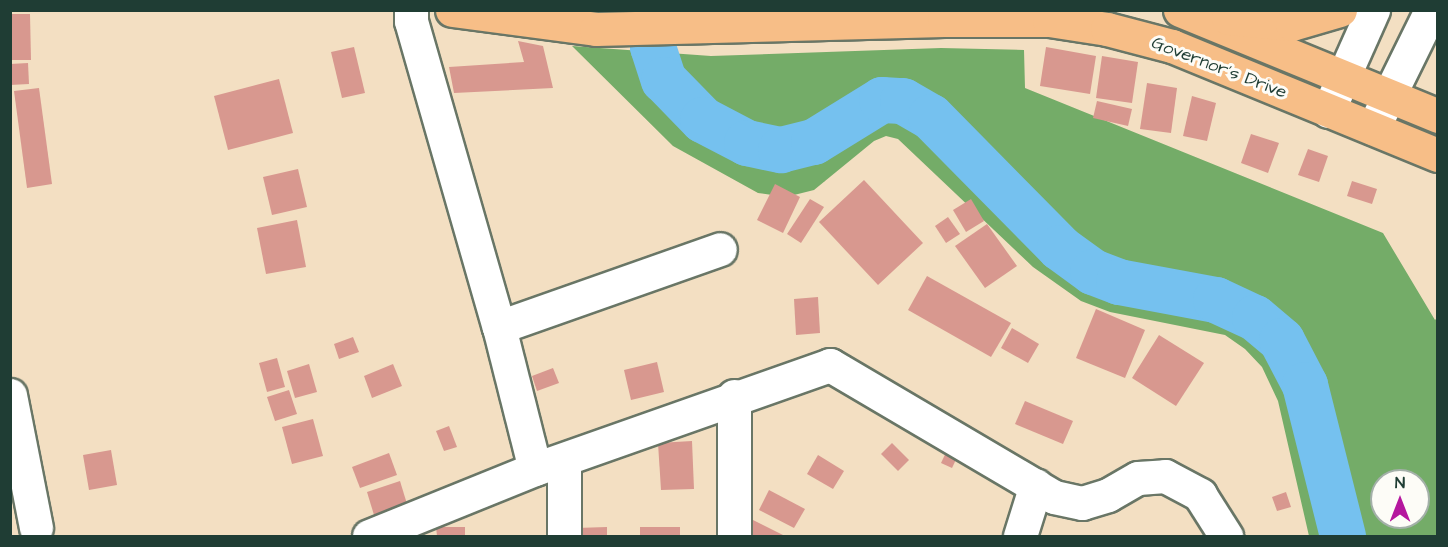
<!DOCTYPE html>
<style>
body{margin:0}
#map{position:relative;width:1448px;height:547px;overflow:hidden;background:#f3dfc2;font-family:"Architects Daughter",sans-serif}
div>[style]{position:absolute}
.forest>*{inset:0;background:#74ac68}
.river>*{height:46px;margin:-23px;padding:0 23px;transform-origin:23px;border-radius:23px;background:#75c1ef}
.building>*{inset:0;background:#d8988f}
.roads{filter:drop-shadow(2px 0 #697666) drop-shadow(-2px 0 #697666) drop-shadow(0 2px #697666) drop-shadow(0 -2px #697666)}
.minor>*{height:33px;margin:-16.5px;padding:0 16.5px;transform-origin:16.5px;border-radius:16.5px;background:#fff}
.highway>*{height:33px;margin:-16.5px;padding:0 16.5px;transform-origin:16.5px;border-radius:16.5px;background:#f7be87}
span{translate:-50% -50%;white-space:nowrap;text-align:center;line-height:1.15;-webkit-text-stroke:6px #fdfcf7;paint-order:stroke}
.street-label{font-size:18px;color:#1f3d34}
.frame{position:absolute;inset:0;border:12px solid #1f3d34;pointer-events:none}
.north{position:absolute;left:1370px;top:469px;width:60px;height:60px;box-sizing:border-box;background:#fdfcf7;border:2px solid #a4b0a9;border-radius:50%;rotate:0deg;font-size:16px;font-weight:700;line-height:24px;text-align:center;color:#1f3d34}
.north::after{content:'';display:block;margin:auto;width:21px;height:27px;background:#b5179e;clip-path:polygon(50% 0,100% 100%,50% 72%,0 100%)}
</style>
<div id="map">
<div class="forest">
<div style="clip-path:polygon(evenodd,572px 46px,711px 56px,941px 48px,1024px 50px,1025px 88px,1383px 233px,1435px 320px,1437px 318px,1437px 536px,1309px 536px,1278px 401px,1262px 367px,1245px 349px,1225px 335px,1110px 312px,1081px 301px,1033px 267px,898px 139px,886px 136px,874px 141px,814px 190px,786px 197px,758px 193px,673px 146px,572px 46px,1382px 481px,1418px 481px,1418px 517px,1382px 517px,1382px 481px)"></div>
</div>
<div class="river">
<div style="left:653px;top:10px;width:37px;rotate:90deg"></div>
<div style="left:653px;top:47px;width:35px;rotate:72deg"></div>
<div style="left:664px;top:80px;width:56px;rotate:45.7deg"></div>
<div style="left:703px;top:120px;width:50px;rotate:27.6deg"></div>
<div style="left:747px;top:143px;width:35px;rotate:12deg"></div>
<div style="left:781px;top:150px;width:34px;rotate:-14deg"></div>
<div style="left:814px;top:142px;width:80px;rotate:-31.7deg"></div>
<div style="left:882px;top:100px;width:21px;rotate:3deg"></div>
<div style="left:903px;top:101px;width:32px;rotate:30deg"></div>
<div style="left:931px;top:117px;width:184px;rotate:45.4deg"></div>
<div style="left:1060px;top:248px;width:41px;rotate:36deg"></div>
<div style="left:1093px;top:272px;width:28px;rotate:21deg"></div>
<div style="left:1119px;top:282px;width:99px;rotate:10.5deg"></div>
<div style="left:1216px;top:300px;width:43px;rotate:24.8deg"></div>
<div style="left:1255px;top:318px;width:35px;rotate:40deg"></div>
<div style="left:1282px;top:341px;width:50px;rotate:62.4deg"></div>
<div style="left:1305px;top:385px;width:156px;rotate:75.9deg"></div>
</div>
<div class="building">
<div style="clip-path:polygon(10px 14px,30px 14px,31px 60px,10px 60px)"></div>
<div style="clip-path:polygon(518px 41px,543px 46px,553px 88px,454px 93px,449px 67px,524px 62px)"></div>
<div style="clip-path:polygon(354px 47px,365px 93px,342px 98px,331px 52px)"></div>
<div style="clip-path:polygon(1046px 47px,1096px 56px,1090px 94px,1040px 86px)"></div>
<div style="clip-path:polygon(1102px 56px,1138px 62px,1132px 103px,1096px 98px)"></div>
<div style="clip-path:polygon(28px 63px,29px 84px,10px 85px,10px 64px)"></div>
<div style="clip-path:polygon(279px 79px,293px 133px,228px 150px,214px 96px)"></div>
<div style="clip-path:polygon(1147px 83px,1177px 88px,1171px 133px,1140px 129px)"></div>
<div style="clip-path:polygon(39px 88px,52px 184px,27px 188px,14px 91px)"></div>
<div style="clip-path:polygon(1192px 96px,1216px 103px,1207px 141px,1183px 136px)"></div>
<div style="clip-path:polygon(1097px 101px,1132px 109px,1128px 126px,1093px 118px)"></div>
<div style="clip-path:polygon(1251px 134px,1279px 143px,1268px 173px,1241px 163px)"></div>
<div style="clip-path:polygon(1308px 149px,1328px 156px,1319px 182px,1298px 175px)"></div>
<div style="clip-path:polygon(298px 169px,307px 207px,272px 215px,263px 177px)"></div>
<div style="clip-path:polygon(864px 180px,923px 243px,878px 285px,819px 222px)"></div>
<div style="clip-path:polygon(1352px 181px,1377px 189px,1372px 204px,1347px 196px)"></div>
<div style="clip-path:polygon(775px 184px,800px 197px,783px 233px,757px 220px)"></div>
<div style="clip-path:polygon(810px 199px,824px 207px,801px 243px,787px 234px)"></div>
<div style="clip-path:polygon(971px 199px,984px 221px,966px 232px,953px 210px)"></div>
<div style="clip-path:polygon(948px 217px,960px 234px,946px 243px,935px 226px)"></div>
<div style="clip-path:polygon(297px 220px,306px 267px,266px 274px,257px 228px)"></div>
<div style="clip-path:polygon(987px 224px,1017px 266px,985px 288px,955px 246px)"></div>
<div style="clip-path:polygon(927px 276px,1011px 323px,991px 357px,908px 310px)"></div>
<div style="clip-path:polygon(818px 297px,820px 333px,796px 335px,794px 299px)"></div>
<div style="clip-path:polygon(1096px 309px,1145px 330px,1125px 378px,1076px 358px)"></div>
<div style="clip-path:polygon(1012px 328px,1039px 344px,1028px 363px,1001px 348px)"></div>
<div style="clip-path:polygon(1159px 335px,1204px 363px,1176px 406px,1132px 378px)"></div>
<div style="clip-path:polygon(353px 337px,359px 352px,339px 359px,334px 344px)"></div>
<div style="clip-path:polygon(277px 358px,285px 387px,267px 392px,259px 363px)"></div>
<div style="clip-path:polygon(657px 362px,664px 392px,631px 400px,624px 370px)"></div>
<div style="clip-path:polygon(309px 364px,317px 392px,295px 398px,287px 371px)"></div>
<div style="clip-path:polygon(393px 364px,402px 386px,372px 398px,364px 376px)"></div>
<div style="clip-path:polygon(553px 368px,559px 383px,537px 391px,532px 376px)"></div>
<div style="clip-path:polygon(289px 390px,297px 414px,275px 421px,267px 397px)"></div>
<div style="clip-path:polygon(1025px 401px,1073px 421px,1063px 444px,1015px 424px)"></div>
<div style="clip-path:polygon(313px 419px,323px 456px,292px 464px,282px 427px)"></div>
<div style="clip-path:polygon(449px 426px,457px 447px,444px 451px,436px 431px)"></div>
<div style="clip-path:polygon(692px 441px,694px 489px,661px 490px,658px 443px)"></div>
<div style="clip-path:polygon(892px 443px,909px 460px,898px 471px,881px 454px)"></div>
<div style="clip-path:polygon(950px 444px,961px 449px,952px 468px,941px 463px)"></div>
<div style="clip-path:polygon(111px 450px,117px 485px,89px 490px,83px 455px)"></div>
<div style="clip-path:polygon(389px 453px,397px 475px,360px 488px,352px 467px)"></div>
<div style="clip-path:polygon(818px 455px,844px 471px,833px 489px,807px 474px)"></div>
<div style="clip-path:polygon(400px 481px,407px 504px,374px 515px,367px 492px)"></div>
<div style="clip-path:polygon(769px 490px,805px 509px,794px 528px,759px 510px)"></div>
<div style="clip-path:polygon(1286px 492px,1291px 507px,1277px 511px,1272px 497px)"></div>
<div style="clip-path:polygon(751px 519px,785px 536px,743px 536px)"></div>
<div style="clip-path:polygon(436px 527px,465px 527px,465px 536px,437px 536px)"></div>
<div style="clip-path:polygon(607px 527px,607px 536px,576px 536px,576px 528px)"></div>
<div style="clip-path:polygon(640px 527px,680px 527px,680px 536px,640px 536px)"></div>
</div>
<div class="roads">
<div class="minor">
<div style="left:411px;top:10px;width:11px;rotate:90deg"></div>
<div style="left:411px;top:21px;width:318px;rotate:74deg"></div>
<div style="left:499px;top:327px;width:146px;rotate:75.8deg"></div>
<div style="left:1328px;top:111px;width:111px;rotate:-66deg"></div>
<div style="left:1373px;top:128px;width:131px;rotate:-63.8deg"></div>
<div style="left:499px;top:327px;width:234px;rotate:-19.4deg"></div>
<div style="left:10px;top:395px;width:135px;rotate:78.9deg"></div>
<div style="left:564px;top:460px;width:76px;rotate:90deg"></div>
<div style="left:369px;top:536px;width:179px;rotate:-22deg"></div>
<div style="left:535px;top:469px;width:313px;rotate:-19.4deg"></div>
<div style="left:830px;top:365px;width:260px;rotate:30.5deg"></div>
<div style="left:1054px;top:497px;width:29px;rotate:12deg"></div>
<div style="left:1082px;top:503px;width:27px;rotate:-17deg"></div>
<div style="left:1108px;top:495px;width:34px;rotate:-30deg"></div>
<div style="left:1138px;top:478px;width:27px;rotate:-4deg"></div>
<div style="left:1165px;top:476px;width:40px;rotate:28deg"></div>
<div style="left:1200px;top:495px;width:49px;rotate:57.6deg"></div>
<div style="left:734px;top:536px;width:140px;rotate:-90deg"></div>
<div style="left:1020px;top:536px;width:53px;rotate:-72.6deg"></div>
</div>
<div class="highway">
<div style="left:452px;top:10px;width:145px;rotate:7.5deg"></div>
<div style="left:596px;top:29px;width:348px;rotate:-1.5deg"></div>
<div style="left:944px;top:20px;width:105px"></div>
<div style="left:1049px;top:20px;width:59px;rotate:8.8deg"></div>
<div style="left:1107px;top:29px;width:67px;rotate:14.7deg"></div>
<div style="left:1172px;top:46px;width:287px;rotate:22.3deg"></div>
<div style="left:1180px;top:10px;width:279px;rotate:22.3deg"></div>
<div style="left:1228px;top:18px;width:64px;rotate:5.4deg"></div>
<div style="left:1292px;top:24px;width:50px;rotate:-16.3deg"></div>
</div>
</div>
<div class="street-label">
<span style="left:1219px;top:68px;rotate:21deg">Governor's Drive</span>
</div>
<div class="frame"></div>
<div class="north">N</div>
</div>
